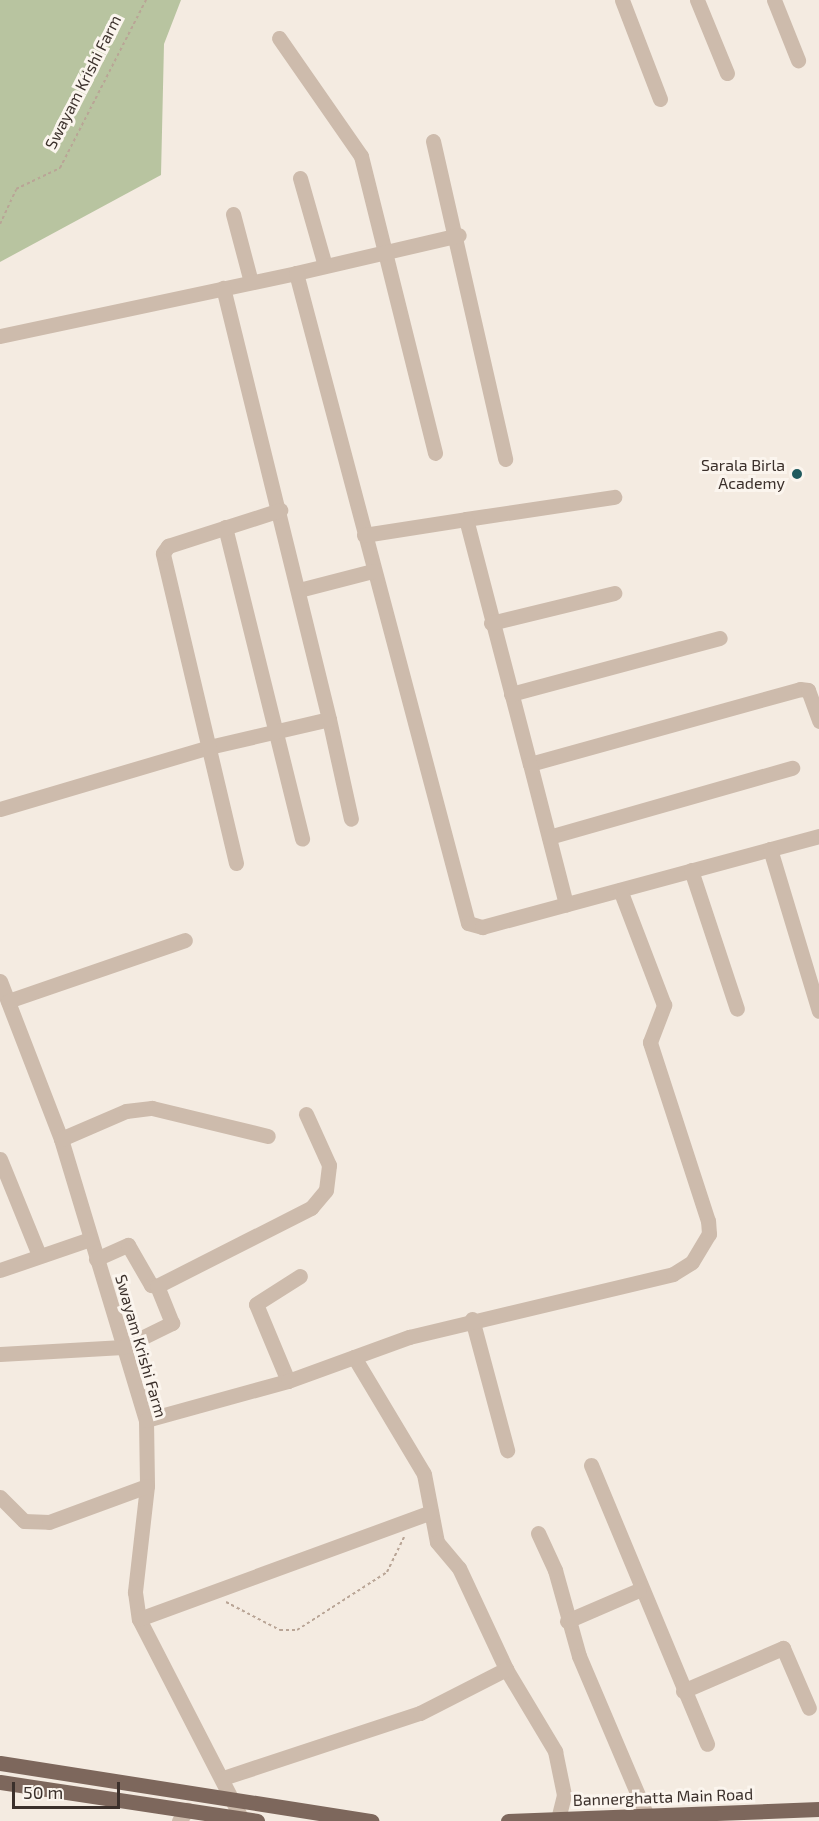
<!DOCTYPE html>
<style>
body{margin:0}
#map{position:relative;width:819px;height:1821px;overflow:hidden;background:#f4ebe1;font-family:"Exo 2",sans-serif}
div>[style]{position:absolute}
.green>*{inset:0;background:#b8c4a0}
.path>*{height:2px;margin-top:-1px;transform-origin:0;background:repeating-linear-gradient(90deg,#b9a596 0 3px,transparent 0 6px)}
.minor>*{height:15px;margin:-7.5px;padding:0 7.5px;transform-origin:7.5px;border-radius:7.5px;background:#cdbbac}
.major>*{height:15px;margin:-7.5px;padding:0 7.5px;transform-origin:7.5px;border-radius:7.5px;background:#7d675c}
.dots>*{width:16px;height:16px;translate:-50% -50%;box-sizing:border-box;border:3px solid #fbf5ee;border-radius:50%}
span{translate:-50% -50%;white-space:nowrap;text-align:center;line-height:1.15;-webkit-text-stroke:6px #fbf5ee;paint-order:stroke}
.street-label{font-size:16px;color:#3b302b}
.poi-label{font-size:16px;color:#3b302b}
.right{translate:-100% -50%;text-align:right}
.scale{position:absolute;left:12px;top:1782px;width:108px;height:27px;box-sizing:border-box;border:3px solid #3b302b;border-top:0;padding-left:8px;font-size:18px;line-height:21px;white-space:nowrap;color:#3b302b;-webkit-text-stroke:4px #fbf5ee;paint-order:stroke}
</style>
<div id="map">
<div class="green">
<div style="clip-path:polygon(0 0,181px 0,164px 44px,161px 175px,0 262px)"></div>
</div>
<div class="path">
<div style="left:0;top:224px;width:38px;rotate:-65deg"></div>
<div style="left:16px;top:189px;width:49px;rotate:-25.5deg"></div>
<div style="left:60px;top:168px;width:189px;rotate:-62.9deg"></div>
<div style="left:226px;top:1602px;width:61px;rotate:27.4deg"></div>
<div style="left:280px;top:1630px;width:17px"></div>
<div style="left:297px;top:1630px;width:107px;rotate:-32.8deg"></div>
<div style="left:387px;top:1572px;width:39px;rotate:-64deg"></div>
</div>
<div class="minor">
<div style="left:622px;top:0;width:106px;rotate:69deg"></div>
<div style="left:697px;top:0;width:79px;rotate:67.7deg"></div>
<div style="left:774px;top:0;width:65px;rotate:68.2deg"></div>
<div style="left:279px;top:38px;width:144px;rotate:55.2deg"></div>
<div style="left:361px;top:156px;width:306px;rotate:76deg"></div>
<div style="left:433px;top:141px;width:326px;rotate:77.2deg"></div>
<div style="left:300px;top:178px;width:91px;rotate:74.1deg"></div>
<div style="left:233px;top:214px;width:70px;rotate:75.2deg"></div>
<div style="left:296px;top:273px;width:167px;rotate:-13.1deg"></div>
<div style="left:0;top:336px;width:303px;rotate:-12deg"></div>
<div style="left:296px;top:273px;width:672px;rotate:75.18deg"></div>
<div style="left:468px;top:923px;width:15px;rotate:16deg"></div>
<div style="left:482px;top:927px;width:349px;rotate:-15.1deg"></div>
<div style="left:466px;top:519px;width:150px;rotate:-8.5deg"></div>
<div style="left:225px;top:527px;width:321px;rotate:76.1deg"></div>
<div style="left:364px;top:535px;width:103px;rotate:-8.9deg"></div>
<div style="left:466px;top:519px;width:253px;rotate:75.4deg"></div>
<div style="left:530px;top:764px;width:280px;rotate:-15.5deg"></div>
<div style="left:800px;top:689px;width:8px;rotate:7deg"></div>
<div style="left:808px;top:690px;width:33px;rotate:70deg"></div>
<div style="left:299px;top:590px;width:76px;rotate:-14.4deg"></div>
<div style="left:491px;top:623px;width:127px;rotate:-13.7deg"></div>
<div style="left:511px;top:694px;width:216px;rotate:-15deg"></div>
<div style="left:329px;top:719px;width:102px;rotate:77.6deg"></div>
<div style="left:530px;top:764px;width:145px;rotate:75.6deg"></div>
<div style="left:0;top:809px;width:218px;rotate:-16.5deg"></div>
<div style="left:209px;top:747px;width:123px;rotate:-13.1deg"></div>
<div style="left:329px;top:719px;width:444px;rotate:-103.8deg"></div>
<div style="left:549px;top:837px;width:253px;rotate:-15.9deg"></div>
<div style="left:770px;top:849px;width:169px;rotate:73.2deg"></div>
<div style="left:236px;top:863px;width:318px;rotate:-103.3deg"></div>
<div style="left:163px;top:553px;width:9px;rotate:-54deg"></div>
<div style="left:168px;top:546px;width:118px;rotate:-17.8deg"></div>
<div style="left:691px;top:870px;width:146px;rotate:71.7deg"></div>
<div style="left:0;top:981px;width:169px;rotate:68.9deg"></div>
<div style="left:61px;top:1139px;width:294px;rotate:73.2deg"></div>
<div style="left:146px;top:1420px;width:66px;rotate:89.1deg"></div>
<div style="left:147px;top:1486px;width:107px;rotate:96.5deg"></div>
<div style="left:135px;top:1592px;width:27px;rotate:82deg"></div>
<div style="left:139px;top:1619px;width:227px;rotate:62.8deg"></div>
<div style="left:8px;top:1001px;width:187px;rotate:-19deg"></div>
<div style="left:61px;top:1139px;width:71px;rotate:-23.3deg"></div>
<div style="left:126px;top:1111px;width:26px;rotate:-7deg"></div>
<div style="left:152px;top:1108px;width:119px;rotate:13.6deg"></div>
<div style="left:0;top:1159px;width:104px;rotate:67.9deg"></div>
<div style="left:96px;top:1259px;width:35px;rotate:-24deg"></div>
<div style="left:128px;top:1245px;width:46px;rotate:60.1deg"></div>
<div style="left:151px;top:1285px;width:6px;rotate:9deg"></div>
<div style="left:157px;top:1286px;width:173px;rotate:-26.9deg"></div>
<div style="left:311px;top:1208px;width:23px;rotate:-50deg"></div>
<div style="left:326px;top:1190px;width:25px;rotate:-83deg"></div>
<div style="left:329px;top:1165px;width:56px;rotate:-114.3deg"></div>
<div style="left:0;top:1270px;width:95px;rotate:-19deg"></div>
<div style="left:472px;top:1319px;width:136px;rotate:75deg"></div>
<div style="left:0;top:1354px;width:123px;rotate:-3.3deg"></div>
<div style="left:123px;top:1347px;width:55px;rotate:-26.1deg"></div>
<div style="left:172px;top:1323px;width:40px;rotate:-112deg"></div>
<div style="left:354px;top:1357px;width:136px;rotate:59.1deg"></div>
<div style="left:424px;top:1474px;width:69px;rotate:79.2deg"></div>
<div style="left:437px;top:1542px;width:34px;rotate:50deg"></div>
<div style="left:459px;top:1568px;width:111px;rotate:65deg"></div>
<div style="left:506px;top:1669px;width:96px;rotate:59.1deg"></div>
<div style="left:555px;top:1751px;width:45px;rotate:78.4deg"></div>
<div style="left:564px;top:1795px;width:25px;rotate:104deg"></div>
<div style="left:288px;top:1381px;width:83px;rotate:-112.6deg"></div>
<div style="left:256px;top:1304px;width:52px;rotate:-32.5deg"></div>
<div style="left:146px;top:1420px;width:147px;rotate:-15.4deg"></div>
<div style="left:288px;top:1381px;width:129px;rotate:-20deg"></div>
<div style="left:409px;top:1337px;width:271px;rotate:-13.4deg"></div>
<div style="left:673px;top:1274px;width:22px;rotate:-32deg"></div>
<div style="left:692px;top:1262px;width:33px;rotate:-59deg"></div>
<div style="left:709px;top:1234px;width:13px;rotate:-94deg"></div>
<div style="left:708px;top:1221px;width:188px;rotate:-108deg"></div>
<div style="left:650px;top:1042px;width:40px;rotate:-69deg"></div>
<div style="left:664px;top:1005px;width:123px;rotate:-110.9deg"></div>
<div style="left:591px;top:1465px;width:302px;rotate:67.4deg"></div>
<div style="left:0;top:1497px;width:34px;rotate:45deg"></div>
<div style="left:24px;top:1521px;width:25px;rotate:2deg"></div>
<div style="left:49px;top:1522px;width:104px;rotate:-20.2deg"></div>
<div style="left:538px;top:1533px;width:41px;rotate:65.3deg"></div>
<div style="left:555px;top:1570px;width:89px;rotate:74.4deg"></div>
<div style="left:579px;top:1656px;width:179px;rotate:67deg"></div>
<div style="left:139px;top:1619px;width:311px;rotate:-20.1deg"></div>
<div style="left:567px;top:1621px;width:78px;rotate:-23.3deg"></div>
<div style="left:683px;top:1691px;width:109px;rotate:-23.3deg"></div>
<div style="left:783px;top:1648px;width:65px;rotate:66.6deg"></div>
<div style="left:223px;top:1778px;width:207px;rotate:-18.3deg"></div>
<div style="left:420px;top:1713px;width:97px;rotate:-27.1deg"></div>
<div style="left:179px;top:1821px;width:14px;rotate:-54deg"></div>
</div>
<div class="major">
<div style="left:0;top:1763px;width:376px;rotate:8.9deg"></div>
<div style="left:0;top:1782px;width:260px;rotate:8.6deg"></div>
<div style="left:508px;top:1821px;width:311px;rotate:-2.2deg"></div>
</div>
<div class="dots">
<div style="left:797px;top:474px;background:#1f5a5e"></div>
</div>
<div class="street-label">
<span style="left:83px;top:82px;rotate:-63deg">Swayam Krishi Farm</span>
<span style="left:141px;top:1346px;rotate:74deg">Swayam Krishi Farm</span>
<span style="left:663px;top:1797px;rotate:-2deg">Bannerghatta Main Road</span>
</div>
<div class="poi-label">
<span class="right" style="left:785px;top:474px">Sarala Birla<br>Academy</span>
</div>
<div class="scale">50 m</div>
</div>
